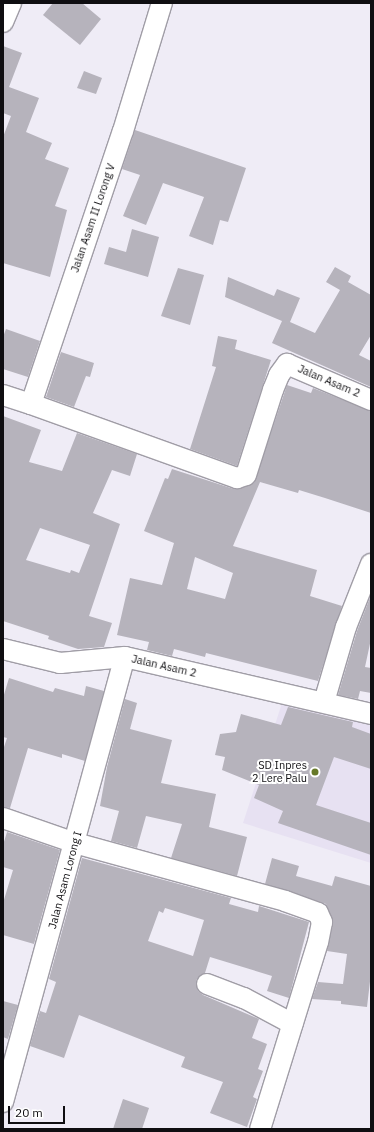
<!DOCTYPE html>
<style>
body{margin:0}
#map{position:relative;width:374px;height:1132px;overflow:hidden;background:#efecf6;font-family:"IBM Plex Sans",sans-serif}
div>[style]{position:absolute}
.built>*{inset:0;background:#e7e1f2}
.building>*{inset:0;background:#b6b3bc}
.roads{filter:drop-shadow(1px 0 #a09da6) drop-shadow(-1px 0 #a09da6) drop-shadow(0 1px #a09da6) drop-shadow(0 -1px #a09da6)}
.minor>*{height:20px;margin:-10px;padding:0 10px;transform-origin:10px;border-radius:10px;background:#fff}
.dots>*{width:11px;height:11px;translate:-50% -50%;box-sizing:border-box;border:2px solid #fff;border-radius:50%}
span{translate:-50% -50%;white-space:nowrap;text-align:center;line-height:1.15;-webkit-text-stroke:4px #fff;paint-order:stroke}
.street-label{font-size:11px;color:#0f0e11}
.poi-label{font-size:11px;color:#0f0e11}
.right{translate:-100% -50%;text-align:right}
.frame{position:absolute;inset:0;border:4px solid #0f0e11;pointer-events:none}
.scale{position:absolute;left:8px;top:1106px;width:57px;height:18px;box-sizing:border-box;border:2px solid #0f0e11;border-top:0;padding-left:5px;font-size:12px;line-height:14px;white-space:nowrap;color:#0f0e11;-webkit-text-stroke:3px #fff;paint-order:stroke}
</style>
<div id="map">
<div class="built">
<div style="clip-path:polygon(283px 700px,371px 722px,371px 863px,243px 823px)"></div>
</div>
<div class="building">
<div style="clip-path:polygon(53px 3px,82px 3px,101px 19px,80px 45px,43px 15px)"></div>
<div style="clip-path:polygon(3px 46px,22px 53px,9px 87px,39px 98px,26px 132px,52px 143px,45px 159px,69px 168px,55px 206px,67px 210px,50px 277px,3px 263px,3px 137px,11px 116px,3px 113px)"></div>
<div style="clip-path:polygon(84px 71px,102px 78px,96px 94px,77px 88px)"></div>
<div style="clip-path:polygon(135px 130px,246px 168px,228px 222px,220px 220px,213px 245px,189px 236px,204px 197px,163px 183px,146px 225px,123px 216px,140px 175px,122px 169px)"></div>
<div style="clip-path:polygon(132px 229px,159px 237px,148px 277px,104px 264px,109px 247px,126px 252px)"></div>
<div style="clip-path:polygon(335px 267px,351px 276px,348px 282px,371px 295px,371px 335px,359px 355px,371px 361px,371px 387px,272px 343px,282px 321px,225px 297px,228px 277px,274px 296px,277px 289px,300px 298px,290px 322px,315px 333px,340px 290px,326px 282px)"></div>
<div style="clip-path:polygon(178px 268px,204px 275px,190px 325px,161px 316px)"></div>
<div style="clip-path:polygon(6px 329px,40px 341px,28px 377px,3px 369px,3px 337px)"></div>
<div style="clip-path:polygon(218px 336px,237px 340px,235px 349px,271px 360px,237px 466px,190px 449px,216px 367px,212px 366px)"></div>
<div style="clip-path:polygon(61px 352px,94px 363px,90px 377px,86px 376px,74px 407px,46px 397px)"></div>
<div style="clip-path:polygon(evenodd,287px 385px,311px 393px,313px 388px,371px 411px,371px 513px,325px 498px,299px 490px,298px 493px,260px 482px,233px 546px,317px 570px,310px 596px,342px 606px,318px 681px,206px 653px,205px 657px,174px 649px,172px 656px,147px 650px,149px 642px,117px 635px,130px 578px,162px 585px,174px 543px,144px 531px,165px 478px,168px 479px,172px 469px,234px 489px,254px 483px,287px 385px,195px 557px,233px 573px,225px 599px,187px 589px,195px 557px)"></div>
<div style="clip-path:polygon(evenodd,3px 416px,41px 430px,29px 462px,62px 471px,77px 433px,137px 454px,130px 476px,112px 470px,93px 513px,120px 524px,89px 616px,112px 623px,104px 647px,78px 649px,48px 639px,49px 636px,3px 621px,3px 416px,40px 528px,90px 545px,79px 573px,71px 570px,70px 573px,26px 560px,40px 528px)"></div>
<div style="clip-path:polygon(371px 595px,371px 639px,365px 667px,371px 668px,371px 693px,360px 691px,358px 699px,338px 695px,357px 631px)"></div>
<div style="clip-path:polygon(9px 678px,53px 692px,55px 688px,84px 696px,86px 686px,104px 691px,85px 761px,62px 754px,62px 758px,28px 748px,10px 808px,3px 807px,3px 750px,7px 738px,3px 737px,3px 698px)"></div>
<div style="clip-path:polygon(125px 699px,137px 703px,130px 729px,172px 740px,161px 783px,216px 794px,209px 827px,247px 837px,237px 876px,171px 858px,182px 824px,146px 816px,137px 848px,111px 841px,119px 811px,100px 806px,107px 767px)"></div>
<div style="clip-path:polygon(288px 707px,353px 722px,352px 727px,371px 734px,371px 769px,334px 757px,316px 805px,371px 823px,371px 855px,278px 823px,283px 811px,254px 798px,259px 785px,222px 770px,225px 757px,215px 755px,220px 734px,236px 732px,241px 714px,281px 725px)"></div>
<div style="clip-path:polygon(7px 832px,60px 850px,34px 944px,3px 935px,3px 903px,13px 870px,3px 867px,3px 845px)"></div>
<div style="clip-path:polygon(evenodd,82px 858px,231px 898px,229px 904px,258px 912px,259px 906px,309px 922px,289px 998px,267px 991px,272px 976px,210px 957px,205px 973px,196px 980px,198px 991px,203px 995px,259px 1019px,252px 1038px,267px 1044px,258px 1069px,263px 1071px,253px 1097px,257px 1099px,247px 1127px,210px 1113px,223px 1082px,181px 1067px,185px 1057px,79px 1015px,64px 1058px,30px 1046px,40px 1011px,46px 1013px,56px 982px,49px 979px,82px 858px,165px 908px,204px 920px,193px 956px,148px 941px,159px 911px,163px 913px,165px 908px)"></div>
<div style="clip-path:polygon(272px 858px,299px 866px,296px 876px,332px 886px,335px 876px,371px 886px,371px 973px,367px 1007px,341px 1004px,341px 1001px,312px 999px,318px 982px,343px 984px,347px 954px,327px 951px,333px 924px,326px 904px,265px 884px)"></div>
<div style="clip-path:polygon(3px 1001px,18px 1005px,8px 1039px,3px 1037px)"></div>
<div style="clip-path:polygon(123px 1099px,149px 1108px,142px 1129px,113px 1129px)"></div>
</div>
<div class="roads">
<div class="minor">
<div style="left:3px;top:22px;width:21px;rotate:-67deg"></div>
<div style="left:3px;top:395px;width:29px;rotate:18deg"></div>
<div style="left:31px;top:404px;width:288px;rotate:-71.4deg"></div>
<div style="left:123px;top:131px;width:134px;rotate:-73.1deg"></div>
<div style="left:31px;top:404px;width:219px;rotate:19.8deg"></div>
<div style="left:237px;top:478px;width:9px;rotate:-18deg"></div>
<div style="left:246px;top:475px;width:89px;rotate:-72.4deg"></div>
<div style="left:273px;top:390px;width:16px;rotate:-68deg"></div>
<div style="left:279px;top:375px;width:14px;rotate:-54deg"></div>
<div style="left:287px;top:364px;width:91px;rotate:23.2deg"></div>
<div style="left:3px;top:649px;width:59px;rotate:13.8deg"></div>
<div style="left:60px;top:663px;width:65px;rotate:-5.3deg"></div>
<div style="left:125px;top:657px;width:253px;rotate:13deg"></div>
<div style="left:324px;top:702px;width:78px;rotate:-73.7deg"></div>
<div style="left:346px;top:627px;width:68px;rotate:-68.4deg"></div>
<div style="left:3px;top:818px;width:76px;rotate:19.1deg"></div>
<div style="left:75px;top:843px;width:218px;rotate:15.4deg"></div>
<div style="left:285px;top:901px;width:35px;rotate:20deg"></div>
<div style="left:318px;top:913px;width:10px;rotate:66deg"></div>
<div style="left:322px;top:922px;width:20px;rotate:101deg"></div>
<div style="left:318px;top:942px;width:196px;rotate:107.2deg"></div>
<div style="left:207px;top:984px;width:40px;rotate:21deg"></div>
<div style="left:244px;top:998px;width:55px;rotate:28deg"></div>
<div style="left:3px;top:1102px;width:461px;rotate:-74.7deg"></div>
</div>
</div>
<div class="dots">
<div style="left:315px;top:772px;background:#677928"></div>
</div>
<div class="street-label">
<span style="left:93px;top:218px;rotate:-71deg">Jalan Asam II Lorong V</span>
<span style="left:329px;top:381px;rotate:23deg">Jalan Asam 2</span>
<span style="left:164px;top:666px;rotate:13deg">Jalan Asam 2</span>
<span style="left:65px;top:880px;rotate:-75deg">Jalan Asam Lorong I</span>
</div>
<div class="poi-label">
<span class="right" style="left:307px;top:772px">SD Inpres<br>2 Lere Palu</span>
</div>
<div class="frame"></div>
<div class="scale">20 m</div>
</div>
